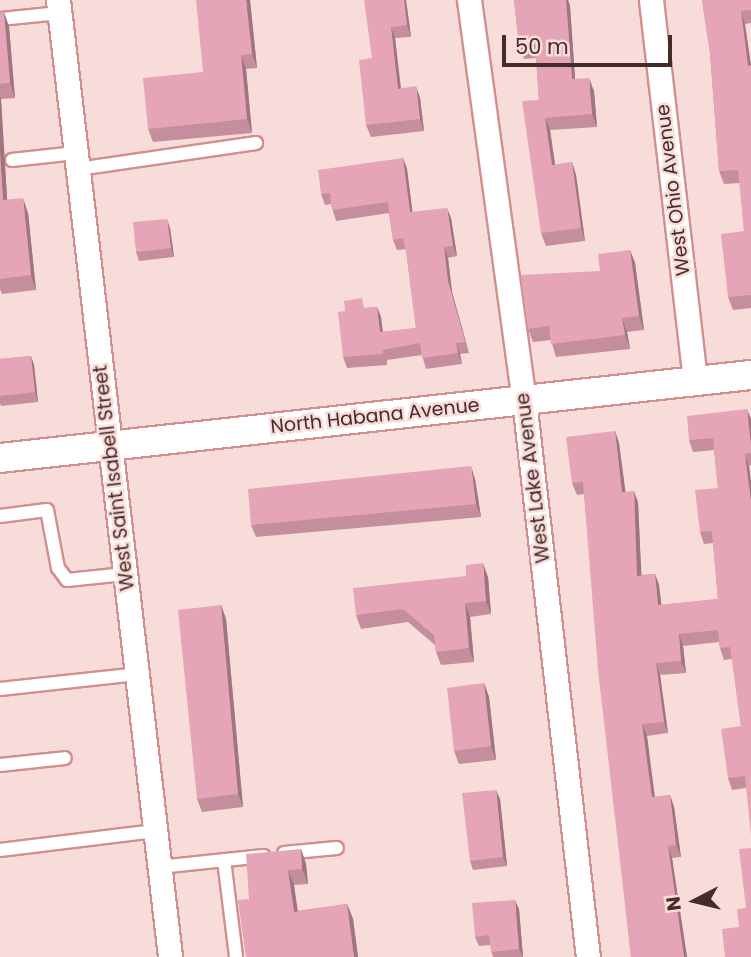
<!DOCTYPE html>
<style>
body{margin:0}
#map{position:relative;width:751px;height:957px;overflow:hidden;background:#f8dcda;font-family:Poppins,sans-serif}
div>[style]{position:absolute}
.roads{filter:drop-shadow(2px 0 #d1908f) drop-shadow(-2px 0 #d1908f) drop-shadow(0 2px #d1908f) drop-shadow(0 -2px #d1908f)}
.service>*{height:12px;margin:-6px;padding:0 6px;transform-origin:6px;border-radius:6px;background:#fff}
.minor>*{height:23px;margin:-11.5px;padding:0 11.5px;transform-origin:11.5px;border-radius:11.5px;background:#fff}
.tertiary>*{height:28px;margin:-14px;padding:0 14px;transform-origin:14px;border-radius:14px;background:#fff}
.wall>*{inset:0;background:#c58e9d}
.shaded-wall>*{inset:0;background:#a07480}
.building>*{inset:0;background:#e5a5b7}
span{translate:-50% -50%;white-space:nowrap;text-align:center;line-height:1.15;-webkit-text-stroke:5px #f8dcda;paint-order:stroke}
.street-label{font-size:19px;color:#452b2a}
.north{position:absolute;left:660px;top:866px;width:70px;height:70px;-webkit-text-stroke:5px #f8dcda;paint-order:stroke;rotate:263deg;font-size:19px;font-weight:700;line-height:28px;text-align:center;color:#452b2a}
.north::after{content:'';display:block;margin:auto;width:24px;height:32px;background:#452b2a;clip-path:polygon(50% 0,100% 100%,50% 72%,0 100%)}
.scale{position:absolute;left:502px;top:35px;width:170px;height:32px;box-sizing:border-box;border:4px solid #452b2a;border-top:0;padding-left:9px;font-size:21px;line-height:24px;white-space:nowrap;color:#452b2a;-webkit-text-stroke:5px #f8dcda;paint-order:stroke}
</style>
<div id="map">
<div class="roads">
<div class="service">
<div style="left:0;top:19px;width:59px;rotate:-5.8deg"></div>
<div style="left:12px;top:160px;width:64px;rotate:-6.2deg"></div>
<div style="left:78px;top:169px;width:180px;rotate:-8.3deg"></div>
<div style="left:0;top:516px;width:47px;rotate:-7.3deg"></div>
<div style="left:47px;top:510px;width:59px;rotate:79.3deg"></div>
<div style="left:58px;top:568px;width:15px;rotate:53deg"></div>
<div style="left:67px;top:580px;width:58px;rotate:-5.9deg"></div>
<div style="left:0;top:689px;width:138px;rotate:-6.2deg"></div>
<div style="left:0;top:765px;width:65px;rotate:-6.1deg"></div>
<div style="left:0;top:850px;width:156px;rotate:-7deg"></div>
<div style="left:284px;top:853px;width:53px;rotate:-5.4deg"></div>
<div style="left:224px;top:860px;width:98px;rotate:82.9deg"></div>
<div style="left:159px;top:867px;width:105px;rotate:-6deg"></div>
</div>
<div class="minor">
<div style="left:58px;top:0;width:964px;rotate:83.32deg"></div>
<div style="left:469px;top:0;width:404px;rotate:82.2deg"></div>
<div style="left:524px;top:400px;width:561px;rotate:83.45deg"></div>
<div style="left:651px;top:0;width:384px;rotate:83.4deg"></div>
</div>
<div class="tertiary">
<div style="left:0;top:458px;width:756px;rotate:-6.31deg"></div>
</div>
</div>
<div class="wall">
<div style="clip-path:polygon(250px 0,257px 68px,246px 69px,252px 133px,153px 142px,148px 129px,203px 72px)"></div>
<div style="clip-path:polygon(406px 0,411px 37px,395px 38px,401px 88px,420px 98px,424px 131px,371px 137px,366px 125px,372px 58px)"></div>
<div style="clip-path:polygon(514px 0,568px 0,570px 6px,575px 79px,594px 91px,597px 127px,550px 130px,555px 165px,572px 162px,576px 175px,585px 241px,546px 246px,541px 233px,539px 100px,536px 58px,524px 59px,519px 46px)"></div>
<div style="clip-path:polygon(702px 0,751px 0,751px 23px,745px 24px,751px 65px,751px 308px,733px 310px,728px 297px,744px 231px,740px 183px,724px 184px,719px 171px,710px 53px)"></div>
<div style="clip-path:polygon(0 12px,4px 12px,9px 27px,15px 98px,1px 99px,7px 199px,28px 213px,36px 290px,2px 294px,0 289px)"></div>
<div style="clip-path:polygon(403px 158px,407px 169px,412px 212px,451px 218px,457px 256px,448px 258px,452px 292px,469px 353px,460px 354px,462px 364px,426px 369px,422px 355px,387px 360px,387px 365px,347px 368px,343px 357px,366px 308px,377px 307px,381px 317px,383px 332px,416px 328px,406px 249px,397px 250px,393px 240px,389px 213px,336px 221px,331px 204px,325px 205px,321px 194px)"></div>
<div style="clip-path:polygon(170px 228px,174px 257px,139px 261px,136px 252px)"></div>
<div style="clip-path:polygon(630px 250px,635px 263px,644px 330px,627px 332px,630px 349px,556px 357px,551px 340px,533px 342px,528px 329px,600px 271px)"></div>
<div style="clip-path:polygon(31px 356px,34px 365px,38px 402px,1px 406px,0 403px,0 359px)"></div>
<div style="clip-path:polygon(751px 419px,751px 465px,749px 466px,746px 788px,732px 790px,728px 778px,741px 726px,732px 659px,724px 660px,720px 648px,719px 642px,683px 646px,686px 673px,660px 675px,668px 733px,647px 736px,655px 797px,670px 795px,674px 807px,681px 857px,672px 858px,687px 957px,631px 957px,584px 494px,577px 495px,572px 483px,615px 431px,619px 443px,625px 491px,638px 502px,641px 575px,655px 574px,659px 585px,661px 605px,718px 599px,713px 543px,704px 544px,700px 532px,718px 488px,714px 450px,693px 452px,689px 440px)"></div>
<div style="clip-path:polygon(475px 479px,481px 517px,256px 537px,251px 525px)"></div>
<div style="clip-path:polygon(488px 577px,491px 614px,470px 617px,474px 662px,441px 665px,436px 652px,435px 645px,408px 622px,361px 629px,356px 615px)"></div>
<div style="clip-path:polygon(221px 605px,226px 619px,243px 807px,202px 812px,197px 799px)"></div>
<div style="clip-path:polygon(484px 683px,489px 697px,496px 760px,459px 764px,454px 751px)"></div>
<div style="clip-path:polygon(500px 799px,507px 866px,473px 870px,470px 861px)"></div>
<div style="clip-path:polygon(301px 849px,306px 864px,308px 884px,294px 885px,297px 911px,347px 904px,353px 919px,358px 957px,249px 899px)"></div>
<div style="clip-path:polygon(519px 909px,523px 957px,493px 957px,490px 945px,479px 946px,475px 937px)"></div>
</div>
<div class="shaded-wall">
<div style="clip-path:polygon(246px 0,250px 0,257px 68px,252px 54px)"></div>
<div style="clip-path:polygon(404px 0,406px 0,411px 37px,407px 25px)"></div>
<div style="clip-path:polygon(566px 0,568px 0,570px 6px,576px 92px,572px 79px)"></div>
<div style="clip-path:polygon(741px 11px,745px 24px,751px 67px,748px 66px)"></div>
<div style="clip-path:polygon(4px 12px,9px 27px,15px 98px,10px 83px)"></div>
<div style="clip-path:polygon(391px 27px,395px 38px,402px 100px,398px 89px)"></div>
<div style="clip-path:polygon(241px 55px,246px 69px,252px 133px,247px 119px)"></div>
<div style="clip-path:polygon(589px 78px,594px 91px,597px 127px,592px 114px)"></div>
<div style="clip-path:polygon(416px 86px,420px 98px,424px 131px,420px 119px)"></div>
<div style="clip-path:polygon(0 97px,1px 99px,8px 214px,3px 200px,0 152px)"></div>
<div style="clip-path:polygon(545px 118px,550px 130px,557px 178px,552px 165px)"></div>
<div style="clip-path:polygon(403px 158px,407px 169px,414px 223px,410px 212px)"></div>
<div style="clip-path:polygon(572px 162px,576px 175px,585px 241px,581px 228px)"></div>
<div style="clip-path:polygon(23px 198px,28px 213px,36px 290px,31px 275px)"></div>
<div style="clip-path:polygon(447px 208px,451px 218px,457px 256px,453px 246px)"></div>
<div style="clip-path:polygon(167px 219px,170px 228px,174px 257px,171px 248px)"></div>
<div style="clip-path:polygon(444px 247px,448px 258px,452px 292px,469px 353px,448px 281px)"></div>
<div style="clip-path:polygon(630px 250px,635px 263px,644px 330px,639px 316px)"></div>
<div style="clip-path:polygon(377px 307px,381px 317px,384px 343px,380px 332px)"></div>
<div style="clip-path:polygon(622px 318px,627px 332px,630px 349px,625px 335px)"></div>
<div style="clip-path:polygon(456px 343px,460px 354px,462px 364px,458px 353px)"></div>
<div style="clip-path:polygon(31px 356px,34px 365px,38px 402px,35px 392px)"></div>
<div style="clip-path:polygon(747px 409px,751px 419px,751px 445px)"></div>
<div style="clip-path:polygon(615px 431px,619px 443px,627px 503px,622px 492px)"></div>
<div style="clip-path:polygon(745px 454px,749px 466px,751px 481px,751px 504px)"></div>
<div style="clip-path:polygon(471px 466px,475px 479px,481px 517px,476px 504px)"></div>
<div style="clip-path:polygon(634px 491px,638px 502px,642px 588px,637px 576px)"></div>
<div style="clip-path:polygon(483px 563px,488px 577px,491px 614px,486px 601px)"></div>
<div style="clip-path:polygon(655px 574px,659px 585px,663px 617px,658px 605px)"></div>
<div style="clip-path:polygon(465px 603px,470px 617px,474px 662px,469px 648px)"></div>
<div style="clip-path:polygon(221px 605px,226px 619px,243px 807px,238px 794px)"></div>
<div style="clip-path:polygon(679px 634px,683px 646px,686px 673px,681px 661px)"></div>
<div style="clip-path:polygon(656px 663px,660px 675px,668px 733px,664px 722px)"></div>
<div style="clip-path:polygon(484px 683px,489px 697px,496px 760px,491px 746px)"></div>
<div style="clip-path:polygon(642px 724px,647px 736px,656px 809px,652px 797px)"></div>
<div style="clip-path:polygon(496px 790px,500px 799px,507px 866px,503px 857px)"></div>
<div style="clip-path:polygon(670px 795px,674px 807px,681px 857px,676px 845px)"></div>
<div style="clip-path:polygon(668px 846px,672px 858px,687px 957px,684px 957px)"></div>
<div style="clip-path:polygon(301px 849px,306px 864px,308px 884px,302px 869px)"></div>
<div style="clip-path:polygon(288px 870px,294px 885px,300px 926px,294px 912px)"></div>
<div style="clip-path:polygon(515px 900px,519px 909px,523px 957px,519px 949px)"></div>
<div style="clip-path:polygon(347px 904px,353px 919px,358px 957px,354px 957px)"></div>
</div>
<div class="building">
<div style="clip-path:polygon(196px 0,246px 0,252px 54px,241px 55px,247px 119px,148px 129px,143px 78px,203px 72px)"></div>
<div style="clip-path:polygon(364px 0,404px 0,407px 25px,391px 27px,398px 89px,416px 86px,420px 119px,366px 125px,359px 60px,372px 58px)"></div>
<div style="clip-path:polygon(514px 0,566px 0,572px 79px,589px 78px,592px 114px,545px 118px,552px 165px,572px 162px,581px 228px,541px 233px,522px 101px,539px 100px,535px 44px,519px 46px)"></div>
<div style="clip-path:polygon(702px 0,751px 0,751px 10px,741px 11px,748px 66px,751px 65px,751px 295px,728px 297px,721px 234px,744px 231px,738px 170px,719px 171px,710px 53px)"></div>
<div style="clip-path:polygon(0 12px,4px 12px,10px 83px,0 84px)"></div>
<div style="clip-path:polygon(0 152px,3px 200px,23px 198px,31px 275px,0 279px)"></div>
<div style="clip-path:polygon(403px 158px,410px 212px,447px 208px,453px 246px,444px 247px,448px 281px,465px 342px,456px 343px,458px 353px,422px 358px,420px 343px,383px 350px,383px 354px,343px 357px,338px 312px,345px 311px,344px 301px,362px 298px,364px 308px,377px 307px,380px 332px,416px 328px,406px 252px,403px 238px,393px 240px,388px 202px,332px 210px,330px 193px,321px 194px,318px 170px)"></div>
<div style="clip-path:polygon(167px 219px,171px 248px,136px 252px,133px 222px)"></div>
<div style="clip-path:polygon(630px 250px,639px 316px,622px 318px,625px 335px,551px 344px,549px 326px,528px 329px,521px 275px,600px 271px,598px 254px)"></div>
<div style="clip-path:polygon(31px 356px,35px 392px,0 396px,0 359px)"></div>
<div style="clip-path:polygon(747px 409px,751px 445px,751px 453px,745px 454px,751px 504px,751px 835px,745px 776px,728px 778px,721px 729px,741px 726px,730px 647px,720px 648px,718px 630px,679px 634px,681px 661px,656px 663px,664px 722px,642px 724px,652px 797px,670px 795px,676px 845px,668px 846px,684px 957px,631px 957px,598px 670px,583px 482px,572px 483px,566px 437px,615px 431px,622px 492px,634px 491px,637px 576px,655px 574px,658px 605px,718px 599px,712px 531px,700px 532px,695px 490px,718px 488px,713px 438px,689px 440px,687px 416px)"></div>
<div style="clip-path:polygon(471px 466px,476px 504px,251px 525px,248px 489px)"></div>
<div style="clip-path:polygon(483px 563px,486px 601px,465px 603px,469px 648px,436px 652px,434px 635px,403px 609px,356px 615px,353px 588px,466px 576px,466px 565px)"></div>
<div style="clip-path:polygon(221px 605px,238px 794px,197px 799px,178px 610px)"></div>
<div style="clip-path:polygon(484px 683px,491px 746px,454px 751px,447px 688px)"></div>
<div style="clip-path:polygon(496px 790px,503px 857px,470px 861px,462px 793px)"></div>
<div style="clip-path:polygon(751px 848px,751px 957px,725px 957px,722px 929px,739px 927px,737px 909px,746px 908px,739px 849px)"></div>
<div style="clip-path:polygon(301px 849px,302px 869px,288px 870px,294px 912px,347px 904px,354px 957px,246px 957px,238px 900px,249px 899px,246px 854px)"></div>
<div style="clip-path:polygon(515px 900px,519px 949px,491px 952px,489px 935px,475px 937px,472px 903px)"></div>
</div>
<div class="street-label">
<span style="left:673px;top:190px;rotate:-97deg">West Ohio Avenue</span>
<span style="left:375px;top:416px;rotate:-6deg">North Habana Avenue</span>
<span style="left:114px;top:478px;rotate:-97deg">West Saint Isabell Street</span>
<span style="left:533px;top:478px;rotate:-97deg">West Lake Avenue</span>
</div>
<div class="north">N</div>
<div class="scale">50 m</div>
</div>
